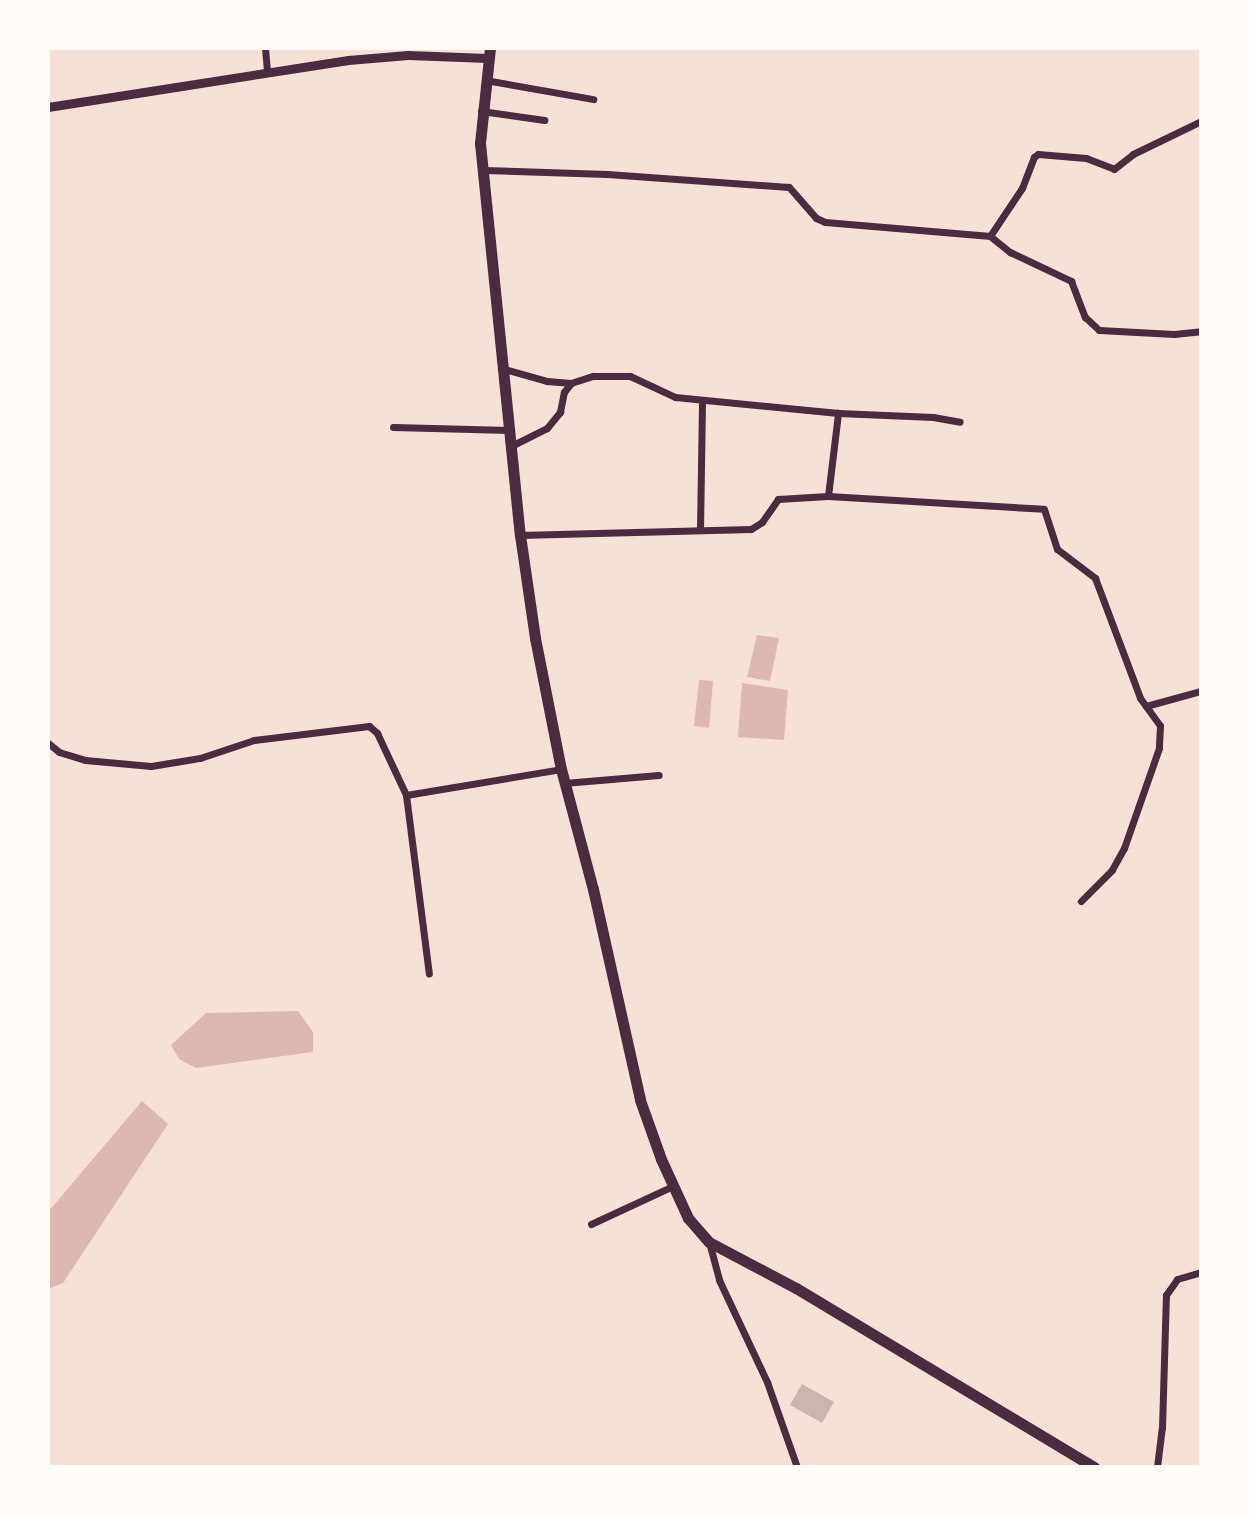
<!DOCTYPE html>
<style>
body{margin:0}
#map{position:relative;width:1249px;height:1515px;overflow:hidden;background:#f7e1d7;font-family:"Work Sans",sans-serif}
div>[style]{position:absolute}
.water>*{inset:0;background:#dcb8b0}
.building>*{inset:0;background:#ccb4b1}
.minor>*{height:7px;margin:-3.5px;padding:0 3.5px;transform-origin:3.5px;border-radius:3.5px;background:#4a2c40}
.tertiary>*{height:9px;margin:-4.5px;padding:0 4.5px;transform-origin:4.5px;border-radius:4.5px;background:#4a2c40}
.primary>*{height:11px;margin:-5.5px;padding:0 5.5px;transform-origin:5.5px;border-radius:5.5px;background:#4a2c40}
span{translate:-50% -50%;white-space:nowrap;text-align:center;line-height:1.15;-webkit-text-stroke:8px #fffaf5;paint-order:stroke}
.frame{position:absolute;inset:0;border:50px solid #fffaf5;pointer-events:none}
</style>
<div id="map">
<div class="water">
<div style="clip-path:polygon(757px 635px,779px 638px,770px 681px,747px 677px)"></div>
<div style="clip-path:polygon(699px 680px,713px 681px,709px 728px,694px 726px)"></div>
<div style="clip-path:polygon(742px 683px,788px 690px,784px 740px,738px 737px)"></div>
<div style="clip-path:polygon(298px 1011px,313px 1032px,313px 1052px,196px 1068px,179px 1059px,171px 1045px,206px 1013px)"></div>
<div style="clip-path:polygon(142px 1101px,168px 1124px,63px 1283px,48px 1289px,48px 1212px)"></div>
</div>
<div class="building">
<div style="clip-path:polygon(802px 1384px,834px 1402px,822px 1423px,790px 1405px)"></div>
</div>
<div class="minor">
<div style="left:265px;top:48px;width:23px;rotate:85deg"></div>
<div style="left:485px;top:80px;width:110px;rotate:10deg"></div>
<div style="left:481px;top:111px;width:64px;rotate:8.1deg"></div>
<div style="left:484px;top:170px;width:123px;rotate:1.9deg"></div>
<div style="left:607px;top:174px;width:182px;rotate:4.1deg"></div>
<div style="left:789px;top:187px;width:41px;rotate:48.9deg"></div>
<div style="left:816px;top:218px;width:10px;rotate:24deg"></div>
<div style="left:825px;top:222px;width:166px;rotate:4.8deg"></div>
<div style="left:990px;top:236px;width:26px;rotate:39deg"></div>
<div style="left:1010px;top:252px;width:68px;rotate:25.4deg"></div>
<div style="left:1071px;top:281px;width:39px;rotate:69deg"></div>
<div style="left:1085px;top:317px;width:19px;rotate:43deg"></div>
<div style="left:1099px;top:330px;width:75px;rotate:3.1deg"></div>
<div style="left:1174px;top:334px;width:27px;rotate:-6deg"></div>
<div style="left:990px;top:236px;width:58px;rotate:-56.3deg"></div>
<div style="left:1022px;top:188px;width:33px;rotate:-69deg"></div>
<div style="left:1034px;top:157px;width:5px;rotate:-37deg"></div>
<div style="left:1038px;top:154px;width:48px;rotate:4.8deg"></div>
<div style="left:1086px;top:158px;width:30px;rotate:21deg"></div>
<div style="left:1114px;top:169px;width:24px;rotate:-38deg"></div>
<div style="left:1133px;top:154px;width:76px;rotate:-25.9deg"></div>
<div style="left:504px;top:369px;width:45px;rotate:15.6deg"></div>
<div style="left:547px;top:381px;width:24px;rotate:5deg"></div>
<div style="left:393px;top:427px;width:118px;rotate:1.5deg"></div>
<div style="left:511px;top:446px;width:40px;rotate:-26.6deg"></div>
<div style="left:547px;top:428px;width:21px;rotate:-51deg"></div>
<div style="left:560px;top:412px;width:20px;rotate:-79deg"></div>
<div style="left:564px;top:392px;width:11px;rotate:-52deg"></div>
<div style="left:571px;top:383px;width:23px;rotate:-18deg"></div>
<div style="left:593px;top:376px;width:37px"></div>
<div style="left:630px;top:376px;width:50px;rotate:25deg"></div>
<div style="left:675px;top:397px;width:164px;rotate:5.6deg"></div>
<div style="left:838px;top:413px;width:95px;rotate:2.4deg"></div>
<div style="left:933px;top:417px;width:27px;rotate:10deg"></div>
<div style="left:828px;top:496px;width:84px;rotate:-83.1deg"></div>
<div style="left:700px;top:530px;width:130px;rotate:-89.1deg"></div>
<div style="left:520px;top:535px;width:231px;rotate:-1.5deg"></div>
<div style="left:751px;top:529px;width:13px;rotate:-32deg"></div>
<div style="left:762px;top:522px;width:28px;rotate:-55deg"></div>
<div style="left:778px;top:499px;width:50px;rotate:-3.4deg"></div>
<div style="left:828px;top:496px;width:216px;rotate:3.4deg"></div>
<div style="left:1044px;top:509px;width:42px;rotate:72deg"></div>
<div style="left:1057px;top:549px;width:48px;rotate:37.3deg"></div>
<div style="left:1095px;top:578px;width:128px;rotate:69.4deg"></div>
<div style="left:1140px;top:698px;width:34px;rotate:54deg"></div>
<div style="left:1160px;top:726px;width:22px;rotate:93deg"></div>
<div style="left:1159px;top:748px;width:106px;rotate:109.3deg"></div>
<div style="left:1124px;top:848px;width:25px;rotate:119deg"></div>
<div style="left:1112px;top:870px;width:44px;rotate:135deg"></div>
<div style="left:1146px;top:706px;width:57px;rotate:-15.3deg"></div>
<div style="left:48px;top:743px;width:14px;rotate:39deg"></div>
<div style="left:59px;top:752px;width:27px;rotate:17deg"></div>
<div style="left:85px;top:760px;width:66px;rotate:5.2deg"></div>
<div style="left:151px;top:766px;width:50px;rotate:-9.3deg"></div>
<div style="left:200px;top:758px;width:57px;rotate:-18.4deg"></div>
<div style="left:254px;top:740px;width:116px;rotate:-6.9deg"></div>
<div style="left:369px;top:726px;width:11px;rotate:41deg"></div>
<div style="left:377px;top:733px;width:68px;rotate:64.9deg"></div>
<div style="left:406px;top:795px;width:180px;rotate:82.7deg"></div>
<div style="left:564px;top:783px;width:95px;rotate:-4.8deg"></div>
<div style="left:406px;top:795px;width:157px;rotate:-9.5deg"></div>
<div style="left:591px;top:1224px;width:90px;rotate:-24.9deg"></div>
<div style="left:709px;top:1242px;width:39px;rotate:75deg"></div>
<div style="left:719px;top:1280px;width:113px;rotate:64.8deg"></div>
<div style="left:767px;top:1382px;width:90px;rotate:70.6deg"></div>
<div style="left:1157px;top:1467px;width:39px;rotate:-83deg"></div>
<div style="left:1162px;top:1428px;width:133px;rotate:-88.3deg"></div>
<div style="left:1166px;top:1295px;width:19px;rotate:-55deg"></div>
<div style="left:1177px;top:1279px;width:25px;rotate:-16deg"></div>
</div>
<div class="tertiary">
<div style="left:48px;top:107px;width:304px;rotate:-8.9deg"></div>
<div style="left:348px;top:60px;width:60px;rotate:-4.8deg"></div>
<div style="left:408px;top:55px;width:79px;rotate:2.2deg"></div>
</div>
<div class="primary">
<div style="left:490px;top:48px;width:96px;rotate:96deg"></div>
<div style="left:480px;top:143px;width:394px;rotate:84.2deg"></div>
<div style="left:520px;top:535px;width:104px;rotate:81.7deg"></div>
<div style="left:535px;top:638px;width:134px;rotate:78.8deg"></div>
<div style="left:561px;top:769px;width:124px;rotate:75.1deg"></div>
<div style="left:593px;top:889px;width:216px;rotate:77.4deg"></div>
<div style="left:640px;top:1100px;width:63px;rotate:70.4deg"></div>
<div style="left:661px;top:1159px;width:65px;rotate:65.4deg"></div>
<div style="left:688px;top:1218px;width:32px;rotate:49deg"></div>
<div style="left:709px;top:1242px;width:98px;rotate:27.9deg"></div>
<div style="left:796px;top:1288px;width:348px;rotate:31deg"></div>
</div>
<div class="frame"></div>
</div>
